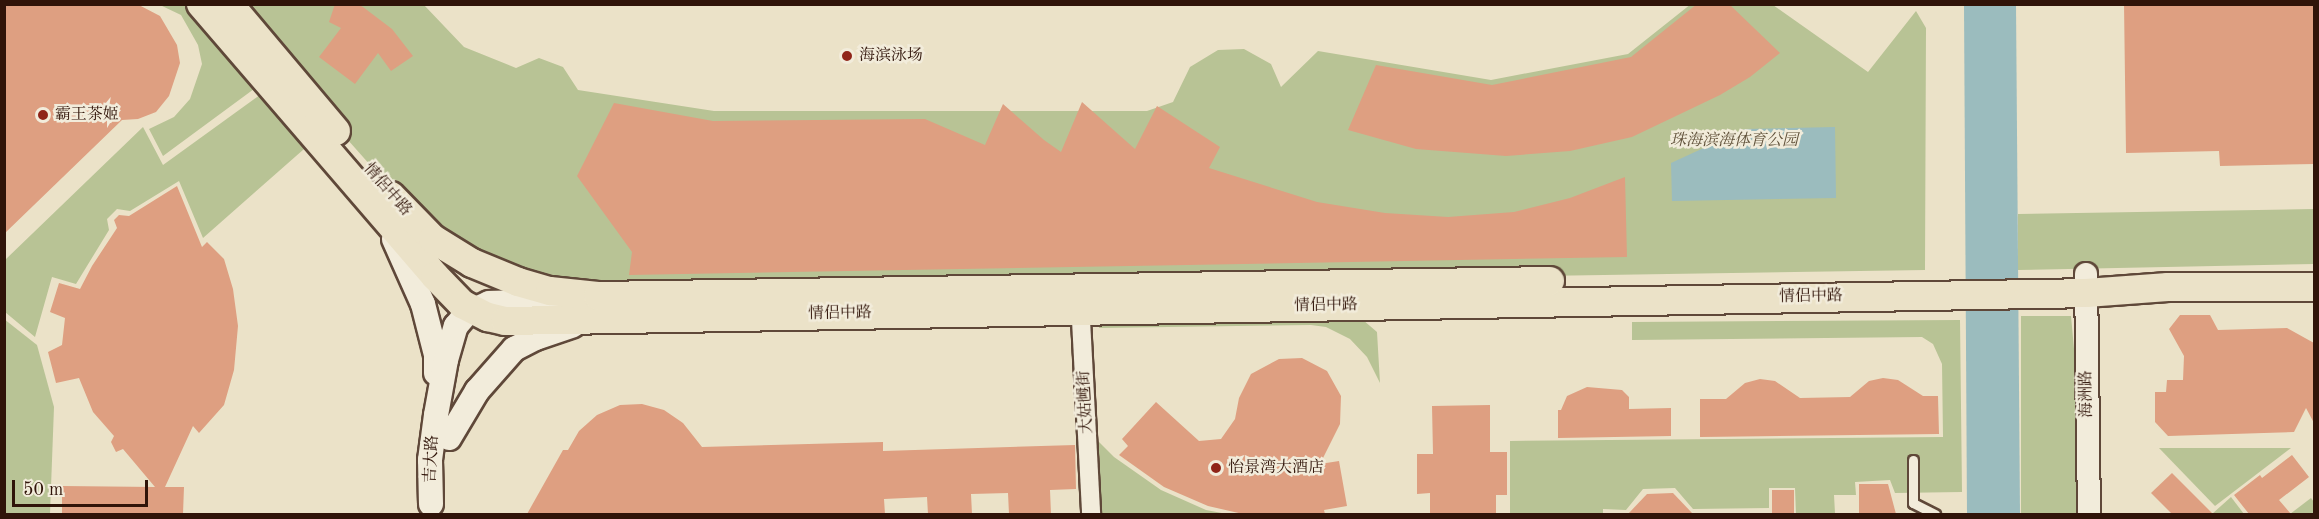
<!DOCTYPE html>
<meta charset="utf-8">
<style>
body{margin:0}
#map{position:relative;width:2319px;height:519px;overflow:hidden;background:#ebe2c8;font-family:"Old Standard TT","Noto Serif SC",serif}
div>[style]{position:absolute}
.green>*{inset:0;background:#b8c395}
.water>*{inset:0;background:#9bbcbe}
.building>*{inset:0;background:#de9f81}
.roads{filter:drop-shadow(2px 0 #5f4839) drop-shadow(-2px 0 #5f4839) drop-shadow(0 2px #5f4839) drop-shadow(0 -2px #5f4839)}
.service>*{height:9px;margin:-4.5px;padding:0 4.5px;transform-origin:4.5px;border-radius:4.5px;background:#f2ecdb}
.minor>*{height:18px;margin:-9px;padding:0 9px;transform-origin:9px;border-radius:9px;background:#f2ecdb}
.tertiary>*{height:22px;margin:-11px;padding:0 11px;transform-origin:11px;border-radius:11px;background:#f2ecdb}
.secondary>*{height:24px;margin:-12px;padding:0 12px;transform-origin:12px;border-radius:12px;background:#f2ecdb}
.trunk>*{height:28px;margin:-14px;padding:0 14px;transform-origin:14px;border-radius:14px;background:#ebe2c8}
.dots>*{width:16px;height:16px;translate:-50% -50%;box-sizing:border-box;border:3px solid #f2ecdb;border-radius:50%}
span{translate:-50% -50%;white-space:nowrap;text-align:center;line-height:1.15;-webkit-text-stroke:5px #f2ecdb;paint-order:stroke}
.poi-label{font-size:16px;color:#301409}
.left{translate:0 -50%;text-align:left}
.park-label{font-size:16px;color:#60513a;font-style:italic}
.street-label{font-size:16px;color:#301409}
.frame{position:absolute;inset:0;border:6px solid #301409;pointer-events:none}
.scale{position:absolute;left:12px;top:480px;width:136px;height:27px;box-sizing:border-box;border:3px solid #301409;border-top:0;padding-left:8px;font-size:18px;line-height:21px;white-space:nowrap;color:#301409;-webkit-text-stroke:4px #f2ecdb;paint-order:stroke}
</style>
<div id="map">
<div class="green">
<div style="clip-path:polygon(1691px 4px,1773px 5px,1868px 72px,1916px 11px,1926px 28px,1925px 270px,624px 290px,491px 267px,403px 202px,228px 5px,424px 5px,464px 47px,516px 68px,539px 58px,563px 67px,578px 90px,714px 111px,1147px 111px,1173px 102px,1190px 67px,1218px 50px,1244px 49px,1271px 64px,1281px 87px,1318px 51px,1491px 80px,1628px 54px)"></div>
<div style="clip-path:polygon(160px 5px,196px 5px,262px 83px,163px 156px,149px 129px,174px 117px,190px 99px,202px 64px,198px 45px,181px 15px)"></div>
<div style="clip-path:polygon(268px 89px,312px 142px,203px 238px,179px 181px,130px 211px,117px 209px,107px 219px,109px 230px,76px 284px,52px 277px,35px 337px,5px 312px,5px 260px,143px 127px,163px 165px)"></div>
<div style="clip-path:polygon(2314px 209px,2314px 264px,2018px 270px,2018px 214px)"></div>
<div style="clip-path:polygon(2021px 316px,2071px 316px,2089px 514px,2021px 514px)"></div>
<div style="clip-path:polygon(4px 319px,37px 345px,54px 407px,50px 514px,5px 514px)"></div>
<div style="clip-path:polygon(1363px 320px,1377px 332px,1380px 383px,1367px 357px,1350px 339px,1326px 327px,1311px 325px,1099px 328px,1100px 323px)"></div>
<div style="clip-path:polygon(1960px 320px,1962px 492px,1895px 493px,1890px 480px,1855px 482px,1856px 495px,1834px 495px,1835px 513px,1796px 514px,1795px 488px,1769px 488px,1769px 508px,1693px 509px,1675px 488px,1643px 489px,1626px 510px,1603px 509px,1603px 514px,1510px 514px,1510px 441px,1943px 437px,1942px 364px,1933px 344px,1922px 337px,1632px 340px,1632px 322px)"></div>
<div style="clip-path:polygon(1094px 437px,1114px 457px,1161px 490px,1206px 510px,1227px 514px,1097px 514px)"></div>
<div style="clip-path:polygon(2159px 448px,2291px 448px,2215px 506px)"></div>
<div style="clip-path:polygon(2231px 497px,2244px 514px,2212px 514px)"></div>
<div style="clip-path:polygon(2311px 498px,2314px 502px,2314px 514px,2290px 514px)"></div>
</div>
<div class="water">
<div style="clip-path:polygon(1964px 5px,2016px 5px,2020px 514px,1967px 514px)"></div>
<div style="clip-path:polygon(1835px 127px,1836px 198px,1672px 201px,1671px 163px,1745px 129px)"></div>
</div>
<div class="building">
<div style="clip-path:polygon(4px 4px,137px 4px,160px 16px,177px 45px,180px 63px,169px 96px,156px 112px,138px 119px,122px 120px,4px 234px)"></div>
<div style="clip-path:polygon(335px 4px,357px 4px,363px 7px,392px 29px,413px 56px,391px 71px,378px 53px,355px 84px,319px 57px,341px 28px,329px 22px)"></div>
<div style="clip-path:polygon(1697px 4px,1729px 4px,1780px 53px,1750px 77px,1720px 95px,1632px 137px,1570px 151px,1506px 156px,1416px 149px,1348px 130px,1376px 65px,1492px 85px,1631px 57px)"></div>
<div style="clip-path:polygon(2124px 4px,2314px 4px,2314px 164px,2220px 166px,2219px 151px,2126px 153px)"></div>
<div style="clip-path:polygon(1082px 102px,1135px 149px,1157px 106px,1220px 147px,1209px 168px,1317px 202px,1385px 213px,1448px 217px,1514px 212px,1570px 198px,1625px 177px,1627px 257px,629px 275px,632px 252px,577px 176px,614px 103px,713px 121px,925px 119px,985px 145px,1003px 104px,1044px 140px,1061px 152px)"></div>
<div style="clip-path:polygon(177px 186px,202px 247px,207px 242px,224px 259px,233px 289px,238px 326px,234px 370px,224px 405px,199px 433px,193px 426px,165px 487px,184px 487px,183px 514px,62px 514px,62px 486px,155px 487px,123px 449px,116px 452px,111px 442px,114px 436px,93px 412px,79px 378px,56px 383px,48px 352px,62px 345px,65px 318px,50px 312px,59px 283px,80px 289px,92px 266px,117px 228px,114px 220px,119px 215px,129px 216px)"></div>
<div style="clip-path:polygon(2180px 315px,2210px 315px,2218px 330px,2287px 328px,2314px 343px,2314px 423px,2306px 408px,2294px 432px,2168px 436px,2155px 422px,2155px 392px,2166px 392px,2167px 380px,2183px 380px,2184px 356px,2169px 329px)"></div>
<div style="clip-path:polygon(1302px 358px,1327px 371px,1341px 396px,1340px 424px,1320px 464px,1339px 461px,1347px 506px,1324px 510px,1325px 514px,1243px 514px,1208px 506px,1164px 487px,1119px 455px,1128px 446px,1122px 439px,1156px 402px,1199px 441px,1221px 439px,1235px 419px,1239px 398px,1251px 374px,1279px 359px)"></div>
<div style="clip-path:polygon(1883px 378px,1898px 380px,1923px 396px,1938px 396px,1939px 434px,1700px 437px,1700px 399px,1726px 399px,1745px 383px,1760px 379px,1775px 381px,1800px 398px,1850px 397px,1869px 381px)"></div>
<div style="clip-path:polygon(1587px 387px,1622px 390px,1629px 397px,1629px 409px,1671px 408px,1671px 436px,1558px 438px,1558px 410px,1561px 410px,1567px 396px)"></div>
<div style="clip-path:polygon(642px 404px,664px 410px,683px 423px,702px 447px,883px 442px,883px 451px,1075px 445px,1076px 489px,1050px 490px,1051px 514px,1009px 514px,1008px 493px,971px 494px,972px 514px,928px 514px,927px 497px,884px 499px,885px 514px,527px 514px,563px 450px,568px 450px,579px 431px,597px 415px,620px 405px)"></div>
<div style="clip-path:polygon(1490px 405px,1490px 452px,1507px 452px,1507px 495px,1496px 495px,1496px 514px,1430px 514px,1430px 493px,1417px 494px,1417px 454px,1433px 454px,1432px 406px)"></div>
<div style="clip-path:polygon(2292px 455px,2309px 477px,2279px 500px,2291px 514px,2249px 514px,2234px 495px,2260px 475px,2262px 478px)"></div>
<div style="clip-path:polygon(2172px 473px,2213px 514px,2172px 514px,2151px 493px)"></div>
<div style="clip-path:polygon(1859px 484px,1888px 484px,1896px 514px,1859px 514px)"></div>
<div style="clip-path:polygon(1772px 490px,1794px 490px,1794px 514px,1772px 514px)"></div>
<div style="clip-path:polygon(1673px 493px,1693px 514px,1628px 514px,1647px 494px)"></div>
</div>
<div class="roads">
<div class="service">
<div style="left:1913px;top:460px;width:43px;rotate:90deg"></div>
<div style="left:1913px;top:503px;width:25px;rotate:27deg"></div>
</div>
<div class="minor">
<div style="left:1080px;top:301px;width:213px;rotate:87deg"></div>
</div>
<div class="tertiary">
<div style="left:2086px;top:274px;width:240px;rotate:89.3deg"></div>
</div>
<div class="secondary">
<div style="left:394px;top:239px;width:71px;rotate:66deg"></div>
<div style="left:423px;top:304px;width:53px;rotate:75.7deg"></div>
<div style="left:436px;top:355px;width:18px;rotate:90deg"></div>
<div style="left:449px;top:438px;width:55px;rotate:-59.2deg"></div>
<div style="left:477px;top:391px;width:56px;rotate:-48.6deg"></div>
<div style="left:514px;top:349px;width:25px;rotate:-27deg"></div>
<div style="left:536px;top:338px;width:39px;rotate:-19deg"></div>
<div style="left:431px;top:504px;width:44px;rotate:-91.3deg"></div>
<div style="left:430px;top:460px;width:45px;rotate:-82.4deg"></div>
<div style="left:436px;top:415px;width:56px;rotate:-79.7deg"></div>
<div style="left:446px;top:360px;width:35px;rotate:-74deg"></div>
<div style="left:456px;top:326px;width:17px;rotate:-50deg"></div>
<div style="left:467px;top:313px;width:24px;rotate:-24deg"></div>
<div style="left:489px;top:303px;width:79px;rotate:-1.5deg"></div>
</div>
<div class="trunk">
<div style="left:201px;top:4px;width:359px;rotate:49.3deg"></div>
<div style="left:435px;top:276px;width:39px;rotate:46deg"></div>
<div style="left:462px;top:304px;width:29px;rotate:27deg"></div>
<div style="left:488px;top:317px;width:17px;rotate:13deg"></div>
<div style="left:505px;top:321px;width:1581px;rotate:-1.01deg"></div>
<div style="left:2086px;top:293px;width:82px;rotate:-4.2deg"></div>
<div style="left:2168px;top:287px;width:146px"></div>
<div style="left:229px;top:4px;width:166px;rotate:49.9deg"></div>
<div style="left:391px;top:196px;width:60px;rotate:45.7deg"></div>
<div style="left:433px;top:239px;width:46px;rotate:31.6deg"></div>
<div style="left:472px;top:263px;width:50px;rotate:22.4deg"></div>
<div style="left:518px;top:282px;width:33px;rotate:16deg"></div>
<div style="left:550px;top:291px;width:48px;rotate:5.9deg"></div>
<div style="left:598px;top:296px;width:952px;rotate:-0.9deg"></div>
</div>
</div>
<div class="dots">
<div style="left:847px;top:56px;background:#8f2418"></div>
<div style="left:43px;top:115px;background:#8f2418"></div>
<div style="left:1216px;top:468px;background:#8f2418"></div>
</div>
<div class="poi-label">
<span class="left" style="left:859px;top:56px">海滨泳场</span>
<span class="left" style="left:55px;top:115px">霸王茶姬</span>
<span class="left" style="left:1228px;top:468px">怡景湾大酒店</span>
</div>
<div class="park-label">
<span style="left:1734px;top:141px">珠海滨海体育公园</span>
</div>
<div class="street-label">
<span style="left:387px;top:190px;rotate:49deg">情侶中路</span>
<span style="left:1811px;top:297px;rotate:-1deg">情侣中路</span>
<span style="left:1326px;top:306px;rotate:-1deg">情侣中路</span>
<span style="left:840px;top:314px;rotate:-1deg">情侣中路</span>
<span style="left:2087px;top:394px;rotate:-91deg">海洲路</span>
<span style="left:1086px;top:402px;rotate:-93deg">大姑乸街</span>
<span style="left:432px;top:459px;rotate:-87deg">吉大路</span>
</div>
<div class="frame"></div>
<div class="scale">50 m</div>
</div>
